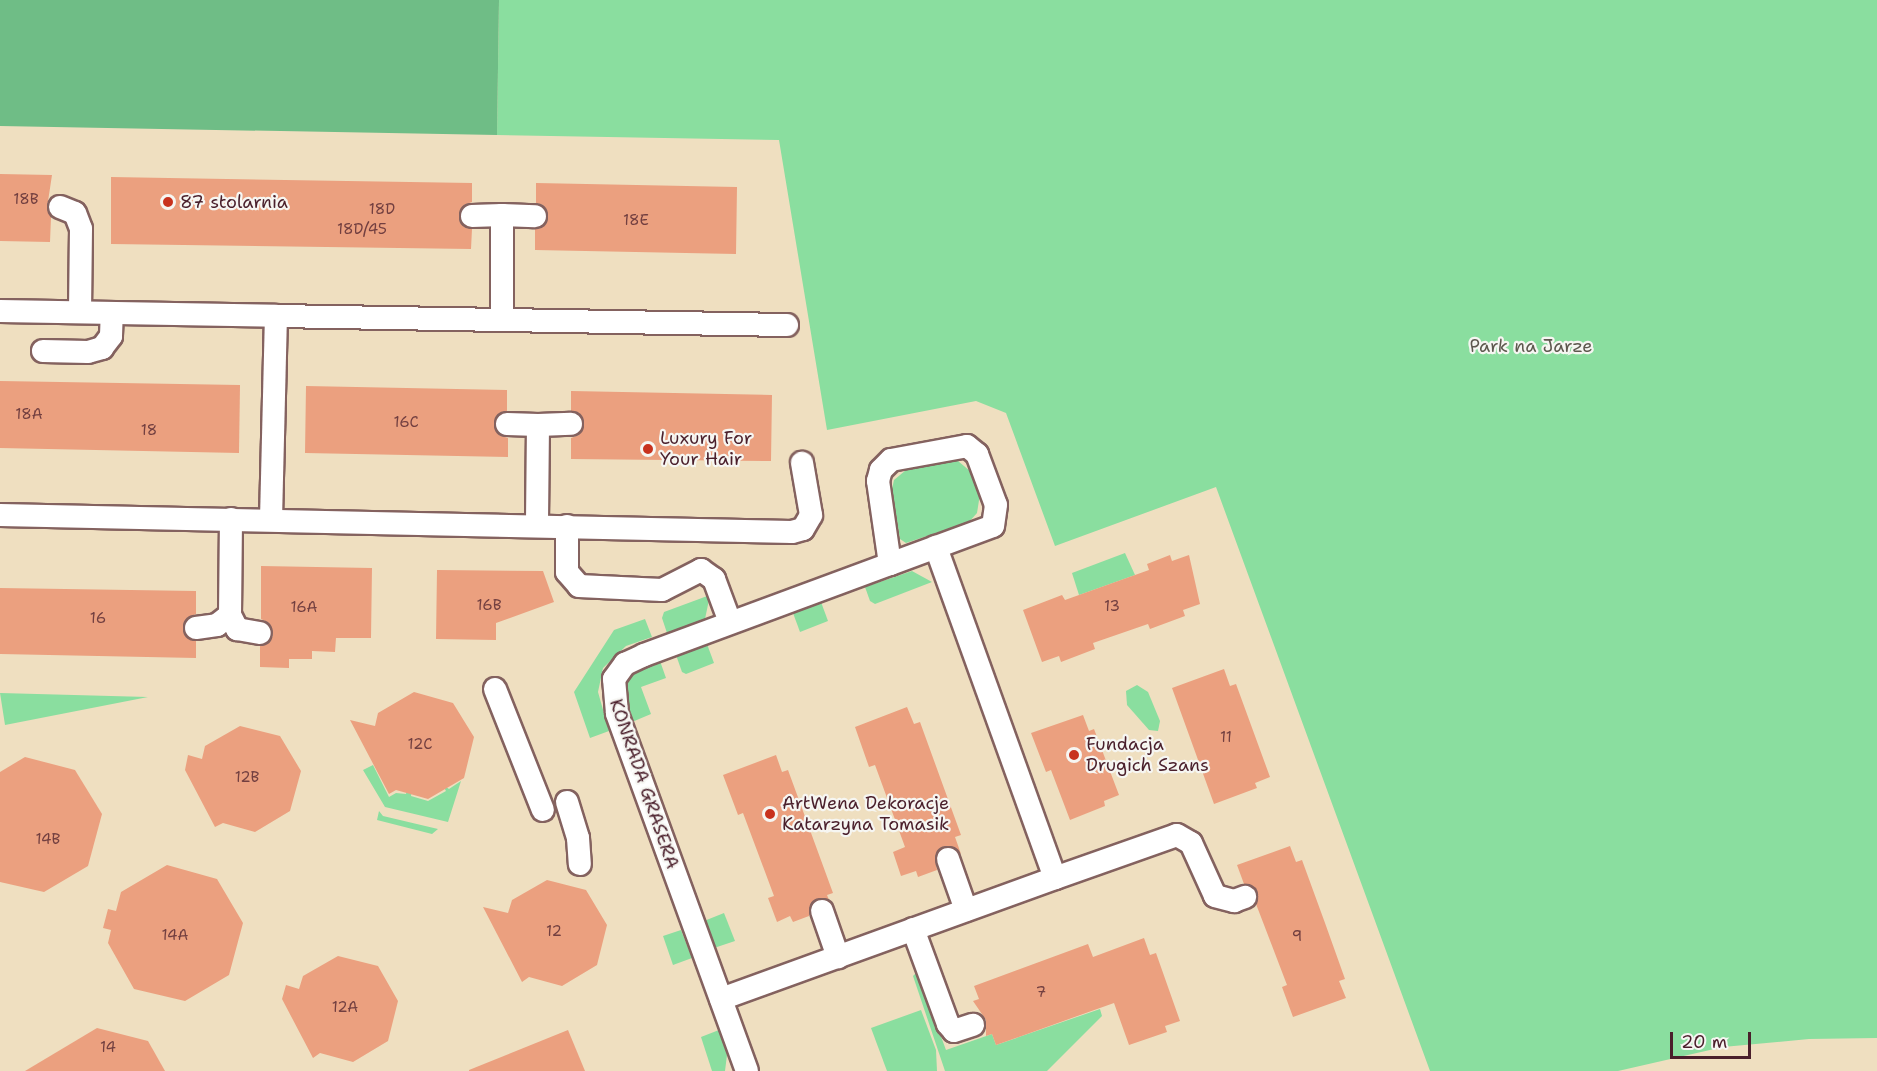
<!DOCTYPE html>
<style>
body{margin:0}
#map{position:relative;width:1877px;height:1071px;overflow:hidden;background:#efdfc0;font-family:"Shantell Sans",sans-serif}
div>[style]{position:absolute}
.green>*{inset:0;background:#8ade9f}
.forest>*{inset:0;background:#6fbd86}
.building>*{inset:0;background:#eba07f}
.roads{filter:drop-shadow(2px 0 #84625f) drop-shadow(-2px 0 #84625f) drop-shadow(0 2px #84625f) drop-shadow(0 -2px #84625f)}
.minor>*{height:22px;margin:-11px;padding:0 11px;transform-origin:11px;border-radius:11px;background:#fff}
.dots>*{width:16px;height:16px;translate:-50% -50%;box-sizing:border-box;border:3px solid #f6f6f2;border-radius:50%}
span{translate:-50% -50%;white-space:nowrap;text-align:center;line-height:1.15;-webkit-text-stroke:4.5px #f6f6f2;paint-order:stroke}
.number-label{font-size:15px;color:#723f40}
.number-label span{-webkit-text-stroke-width:0}
.poi-label{font-size:18px;color:#4a1f2b}
.left{translate:0 -50%;text-align:left}
.park-label{font-size:18px;color:#5d584e}
.street-label{font-size:18px;color:#4a1f2b}
.scale{position:absolute;left:1670px;top:1032px;width:81px;height:27px;box-sizing:border-box;border:3px solid #4a1f2b;border-top:0;padding-left:8px;font-size:18px;line-height:21px;white-space:nowrap;color:#4a1f2b;-webkit-text-stroke:4px #f6f6f2;paint-order:stroke}
</style>
<div id="map">
<div class="green">
<div style="clip-path:polygon(499px 0,1877px 0,1877px 1038px,1809px 1039px,1723px 1047px,1618px 1071px,1430px 1071px,1216px 487px,1055px 546px,1006px 413px,976px 401px,827px 430px,779px 140px,497px 135px)"></div>
<div style="clip-path:polygon(949px 461px,958px 461px,970px 471px,980px 494px,977px 513px,969px 522px,906px 543px,900px 539px,892px 489px,894px 480px,906px 470px)"></div>
<div style="clip-path:polygon(1125px 553px,1135px 575px,1079px 595px,1072px 573px)"></div>
<div style="clip-path:polygon(912px 571px,932px 582px,875px 604px,870px 601px,865px 587px)"></div>
<div style="clip-path:polygon(710px 595px,705px 619px,667px 633px,662px 618px,664px 612px)"></div>
<div style="clip-path:polygon(821px 602px,828px 621px,800px 632px,793px 613px)"></div>
<div style="clip-path:polygon(645px 619px,652px 637px,626px 646px,603px 668px,598px 692px,609px 731px,590px 738px,574px 692px,614px 630px)"></div>
<div style="clip-path:polygon(707px 644px,714px 663px,686px 674px,682px 672px,676px 655px)"></div>
<div style="clip-path:polygon(660px 661px,666px 678px,641px 687px,651px 714px,632px 722px,625px 701px,626px 681px,633px 672px)"></div>
<div style="clip-path:polygon(1137px 685px,1148px 692px,1160px 721px,1158px 731px,1149px 730px,1127px 705px,1126px 691px)"></div>
<div style="clip-path:polygon(0 693px,148px 697px,5px 725px)"></div>
<div style="clip-path:polygon(373px 765px,389px 797px,396px 793px,406px 794px,407px 788px,412px 789px,411px 796px,428px 801px,446px 791px,442px 784px,449px 789px,461px 781px,448px 822px,385px 807px,363px 770px)"></div>
<div style="clip-path:polygon(379px 811px,383px 816px,438px 829px,432px 834px,377px 820px)"></div>
<div style="clip-path:polygon(724px 913px,735px 941px,714px 948px,704px 921px)"></div>
<div style="clip-path:polygon(681px 930px,692px 958px,673px 965px,663px 936px)"></div>
<div style="clip-path:polygon(917px 972px,946px 1050px,992px 1034px,996px 1045px,1100px 1009px,1102px 1016px,1047px 1071px,945px 1071px,913px 976px)"></div>
<div style="clip-path:polygon(921px 1010px,936px 1050px,937px 1071px,887px 1071px,871px 1028px)"></div>
<div style="clip-path:polygon(719px 1030px,727px 1055px,725px 1071px,712px 1071px,701px 1037px)"></div>
</div>
<div class="forest">
<div style="clip-path:polygon(0 0,499px 0,497px 135px,0 126px)"></div>
</div>
<div class="building">
<div style="clip-path:polygon(0 174px,52px 175px,47px 208px,51px 217px,50px 242px,0 241px)"></div>
<div style="clip-path:polygon(111px 177px,472px 183px,472px 202px,464px 205px,459px 216px,461px 224px,472px 229px,471px 249px,111px 244px)"></div>
<div style="clip-path:polygon(536px 183px,737px 187px,736px 254px,535px 250px,535px 229px,546px 224px,548px 216px,543px 205px,536px 203px)"></div>
<div style="clip-path:polygon(0 381px,240px 385px,239px 453px,0 448px)"></div>
<div style="clip-path:polygon(306px 386px,507px 390px,507px 411px,496px 416px,494px 424px,499px 435px,508px 438px,508px 457px,305px 453px)"></div>
<div style="clip-path:polygon(571px 391px,772px 395px,771px 461px,571px 459px,571px 438px,579px 435px,584px 424px,582px 416px,571px 411px)"></div>
<div style="clip-path:polygon(1170px 555px,1172px 561px,1189px 555px,1200px 604px,1183px 610px,1185px 616px,1150px 629px,1148px 624px,1093px 643px,1095px 649px,1061px 662px,1059px 656px,1042px 662px,1023px 610px,1062px 595px,1065px 600px,1149px 570px,1147px 564px)"></div>
<div style="clip-path:polygon(261px 566px,372px 568px,371px 638px,336px 638px,335px 652px,312px 651px,312px 659px,289px 659px,289px 668px,260px 667px,260px 646px,270px 642px,273px 635px,269px 623px,261px 619px)"></div>
<div style="clip-path:polygon(437px 570px,543px 571px,554px 602px,496px 623px,496px 640px,436px 639px)"></div>
<div style="clip-path:polygon(0 588px,196px 591px,196px 614px,187px 618px,183px 629px,186px 637px,196px 641px,196px 658px,0 654px)"></div>
<div style="clip-path:polygon(1224px 669px,1230px 686px,1236px 684px,1270px 777px,1255px 783px,1257px 788px,1214px 804px,1172px 688px)"></div>
<div style="clip-path:polygon(414px 692px,453px 703px,474px 737px,464px 778px,428px 799px,396px 790px,389px 794px,350px 720px,375px 726px,378px 713px)"></div>
<div style="clip-path:polygon(907px 707px,914px 724px,920px 722px,961px 835px,955px 837px,961px 854px,951px 846px,943px 847px,935px 856px,937px 870px,918px 877px,916px 871px,901px 876px,893px 852px,905px 847px,875px 765px,869px 767px,855px 727px)"></div>
<div style="clip-path:polygon(1083px 715px,1089px 731px,1094px 729px,1119px 795px,1104px 801px,1105px 806px,1070px 820px,1051px 770px,1046px 772px,1031px 733px)"></div>
<div style="clip-path:polygon(240px 726px,280px 736px,301px 771px,290px 811px,255px 832px,223px 823px,215px 827px,185px 770px,188px 755px,202px 759px,205px 746px)"></div>
<div style="clip-path:polygon(776px 755px,782px 772px,788px 770px,833px 893px,827px 895px,829px 900px,812px 902px,809px 916px,793px 922px,790px 916px,777px 922px,768px 898px,774px 896px,743px 813px,738px 815px,723px 775px)"></div>
<div style="clip-path:polygon(25px 757px,75px 770px,102px 814px,88px 866px,44px 892px,0 882px,0 772px)"></div>
<div style="clip-path:polygon(1290px 846px,1296px 862px,1302px 860px,1325px 923px,1345px 979px,1339px 981px,1346px 998px,1293px 1017px,1282px 987px,1287px 985px,1256px 904px,1257px 892px,1244px 884px,1237px 865px)"></div>
<div style="clip-path:polygon(167px 865px,217px 879px,243px 923px,229px 975px,185px 1001px,134px 989px,108px 943px,111px 930px,103px 928px,108px 909px,116px 911px,121px 892px)"></div>
<div style="clip-path:polygon(547px 880px,586px 890px,607px 925px,597px 965px,562px 986px,529px 977px,522px 982px,483px 907px,508px 913px,512px 900px)"></div>
<div style="clip-path:polygon(1144px 938px,1150px 955px,1156px 953px,1180px 1021px,1165px 1026px,1167px 1032px,1129px 1045px,1114px 1003px,996px 1045px,992px 1034px,986px 1036px,986px 1020px,973px 1001px,979px 999px,974px 986px,1088px 944px,1093px 957px)"></div>
<div style="clip-path:polygon(338px 956px,378px 966px,398px 1001px,388px 1041px,353px 1062px,320px 1053px,313px 1058px,282px 999px,286px 985px,299px 989px,303px 976px)"></div>
<div style="clip-path:polygon(97px 1028px,148px 1041px,165px 1071px,25px 1071px)"></div>
<div style="clip-path:polygon(568px 1030px,585px 1071px,469px 1071px,469px 1070px)"></div>
</div>
<div class="roads">
<div class="minor">
<div style="left:60px;top:207px;width:16px;rotate:22deg"></div>
<div style="left:75px;top:213px;width:17px;rotate:69deg"></div>
<div style="left:81px;top:229px;width:83px;rotate:90.7deg"></div>
<div style="left:502px;top:215px;width:33px;rotate:2deg"></div>
<div style="left:472px;top:216px;width:30px;rotate:-2deg"></div>
<div style="left:502px;top:215px;width:103px;rotate:90deg"></div>
<div style="left:0;top:311px;width:276px;rotate:1deg"></div>
<div style="left:43px;top:351px;width:45px;rotate:1.3deg"></div>
<div style="left:88px;top:352px;width:15px;rotate:-16deg"></div>
<div style="left:102px;top:348px;width:15px;rotate:-53deg"></div>
<div style="left:111px;top:336px;width:23px;rotate:-88deg"></div>
<div style="left:507px;top:424px;width:31px;rotate:2deg"></div>
<div style="left:538px;top:425px;width:100px;rotate:90.6deg"></div>
<div style="left:538px;top:425px;width:33px;rotate:-2deg"></div>
<div style="left:967px;top:446px;width:13px;rotate:39deg"></div>
<div style="left:977px;top:454px;width:54px;rotate:69.6deg"></div>
<div style="left:996px;top:505px;width:21px;rotate:98deg"></div>
<div style="left:993px;top:526px;width:110px;rotate:159.7deg"></div>
<div style="left:890px;top:564px;width:84px;rotate:-98.2deg"></div>
<div style="left:878px;top:481px;width:11px;rotate:-75deg"></div>
<div style="left:881px;top:470px;width:14px;rotate:-45deg"></div>
<div style="left:891px;top:460px;width:77px;rotate:-10.4deg"></div>
<div style="left:0;top:515px;width:792px;rotate:1.23deg"></div>
<div style="left:792px;top:532px;width:11px;rotate:-15deg"></div>
<div style="left:803px;top:529px;width:16px;rotate:-60deg"></div>
<div style="left:811px;top:515px;width:53px;rotate:-99.8deg"></div>
<div style="left:271px;top:519px;width:203px;rotate:-88.6deg"></div>
<div style="left:276px;top:316px;width:511px;rotate:1.01deg"></div>
<div style="left:567px;top:526px;width:46px;rotate:90deg"></div>
<div style="left:567px;top:572px;width:18px;rotate:49deg"></div>
<div style="left:579px;top:586px;width:83px;rotate:2.8deg"></div>
<div style="left:662px;top:590px;width:44px;rotate:-27.1deg"></div>
<div style="left:701px;top:570px;width:16px;rotate:35deg"></div>
<div style="left:714px;top:579px;width:46px;rotate:69.6deg"></div>
<div style="left:230px;top:615px;width:16px;rotate:63deg"></div>
<div style="left:237px;top:629px;width:23px;rotate:10deg"></div>
<div style="left:196px;top:628px;width:21px;rotate:-8deg"></div>
<div style="left:217px;top:625px;width:16px;rotate:-38deg"></div>
<div style="left:230px;top:615px;width:96px;rotate:-89.4deg"></div>
<div style="left:495px;top:689px;width:130px;rotate:68.4deg"></div>
<div style="left:567px;top:802px;width:38px;rotate:73deg"></div>
<div style="left:578px;top:838px;width:26px;rotate:86deg"></div>
<div style="left:948px;top:859px;width:54px;rotate:70.6deg"></div>
<div style="left:1055px;top:878px;width:129px;rotate:-19.4deg"></div>
<div style="left:1177px;top:835px;width:16px;rotate:30deg"></div>
<div style="left:1191px;top:843px;width:58px;rotate:65.6deg"></div>
<div style="left:1215px;top:896px;width:20px;rotate:15deg"></div>
<div style="left:1234px;top:901px;width:12px;rotate:-20deg"></div>
<div style="left:822px;top:911px;width:49px;rotate:70.8deg"></div>
<div style="left:913px;top:929px;width:101px;rotate:69.8deg"></div>
<div style="left:948px;top:1024px;width:9px;rotate:49deg"></div>
<div style="left:954px;top:1031px;width:20px;rotate:-18deg"></div>
<div style="left:721px;top:999px;width:355px;rotate:-19.9deg"></div>
<div style="left:1055px;top:878px;width:352px;rotate:-109.8deg"></div>
<div style="left:747px;top:1071px;width:381px;rotate:-110deg"></div>
<div style="left:617px;top:713px;width:34px;rotate:-95deg"></div>
<div style="left:614px;top:679px;width:19px;rotate:-54deg"></div>
<div style="left:625px;top:664px;width:21px;rotate:-25deg"></div>
<div style="left:644px;top:655px;width:262px;rotate:-20.3deg"></div>
</div>
</div>
<div class="dots">
<div style="left:168px;top:202px;background:#c8321e"></div>
<div style="left:648px;top:449px;background:#c8321e"></div>
<div style="left:1074px;top:755px;background:#c8321e"></div>
<div style="left:770px;top:814px;background:#c8321e"></div>
</div>
<div class="number-label">
<span style="left:26px;top:200px">18B</span>
<span style="left:382px;top:210px">18D</span>
<span style="left:636px;top:221px">18E</span>
<span style="left:362px;top:230px">18D/45</span>
<span style="left:29px;top:415px">18A</span>
<span style="left:406px;top:423px">16C</span>
<span style="left:149px;top:431px">18</span>
<span style="left:489px;top:606px">16B</span>
<span style="left:1112px;top:607px">13</span>
<span style="left:304px;top:608px">16A</span>
<span style="left:98px;top:619px">16</span>
<span style="left:1226px;top:738px">11</span>
<span style="left:420px;top:745px">12C</span>
<span style="left:247px;top:778px">12B</span>
<span style="left:48px;top:840px">14B</span>
<span style="left:554px;top:932px">12</span>
<span style="left:175px;top:936px">14A</span>
<span style="left:1297px;top:937px">9</span>
<span style="left:1041px;top:993px">7</span>
<span style="left:345px;top:1008px">12A</span>
<span style="left:108px;top:1048px">14</span>
</div>
<div class="poi-label">
<span class="left" style="left:180px;top:202px">87 stolarnia</span>
<span class="left" style="left:660px;top:449px">Luxury For<br>Your Hair</span>
<span class="left" style="left:1086px;top:755px">Fundacja<br>Drugich Szans</span>
<span class="left" style="left:782px;top:814px">ArtWena Dekoracje<br>Katarzyna Tomasik</span>
</div>
<div class="park-label">
<span style="left:1531px;top:346px">Park na Jarze</span>
</div>
<div class="street-label">
<span style="left:644px;top:784px;rotate:71deg">KONRADA GRASERA</span>
</div>
<div class="scale">20 m</div>
</div>
